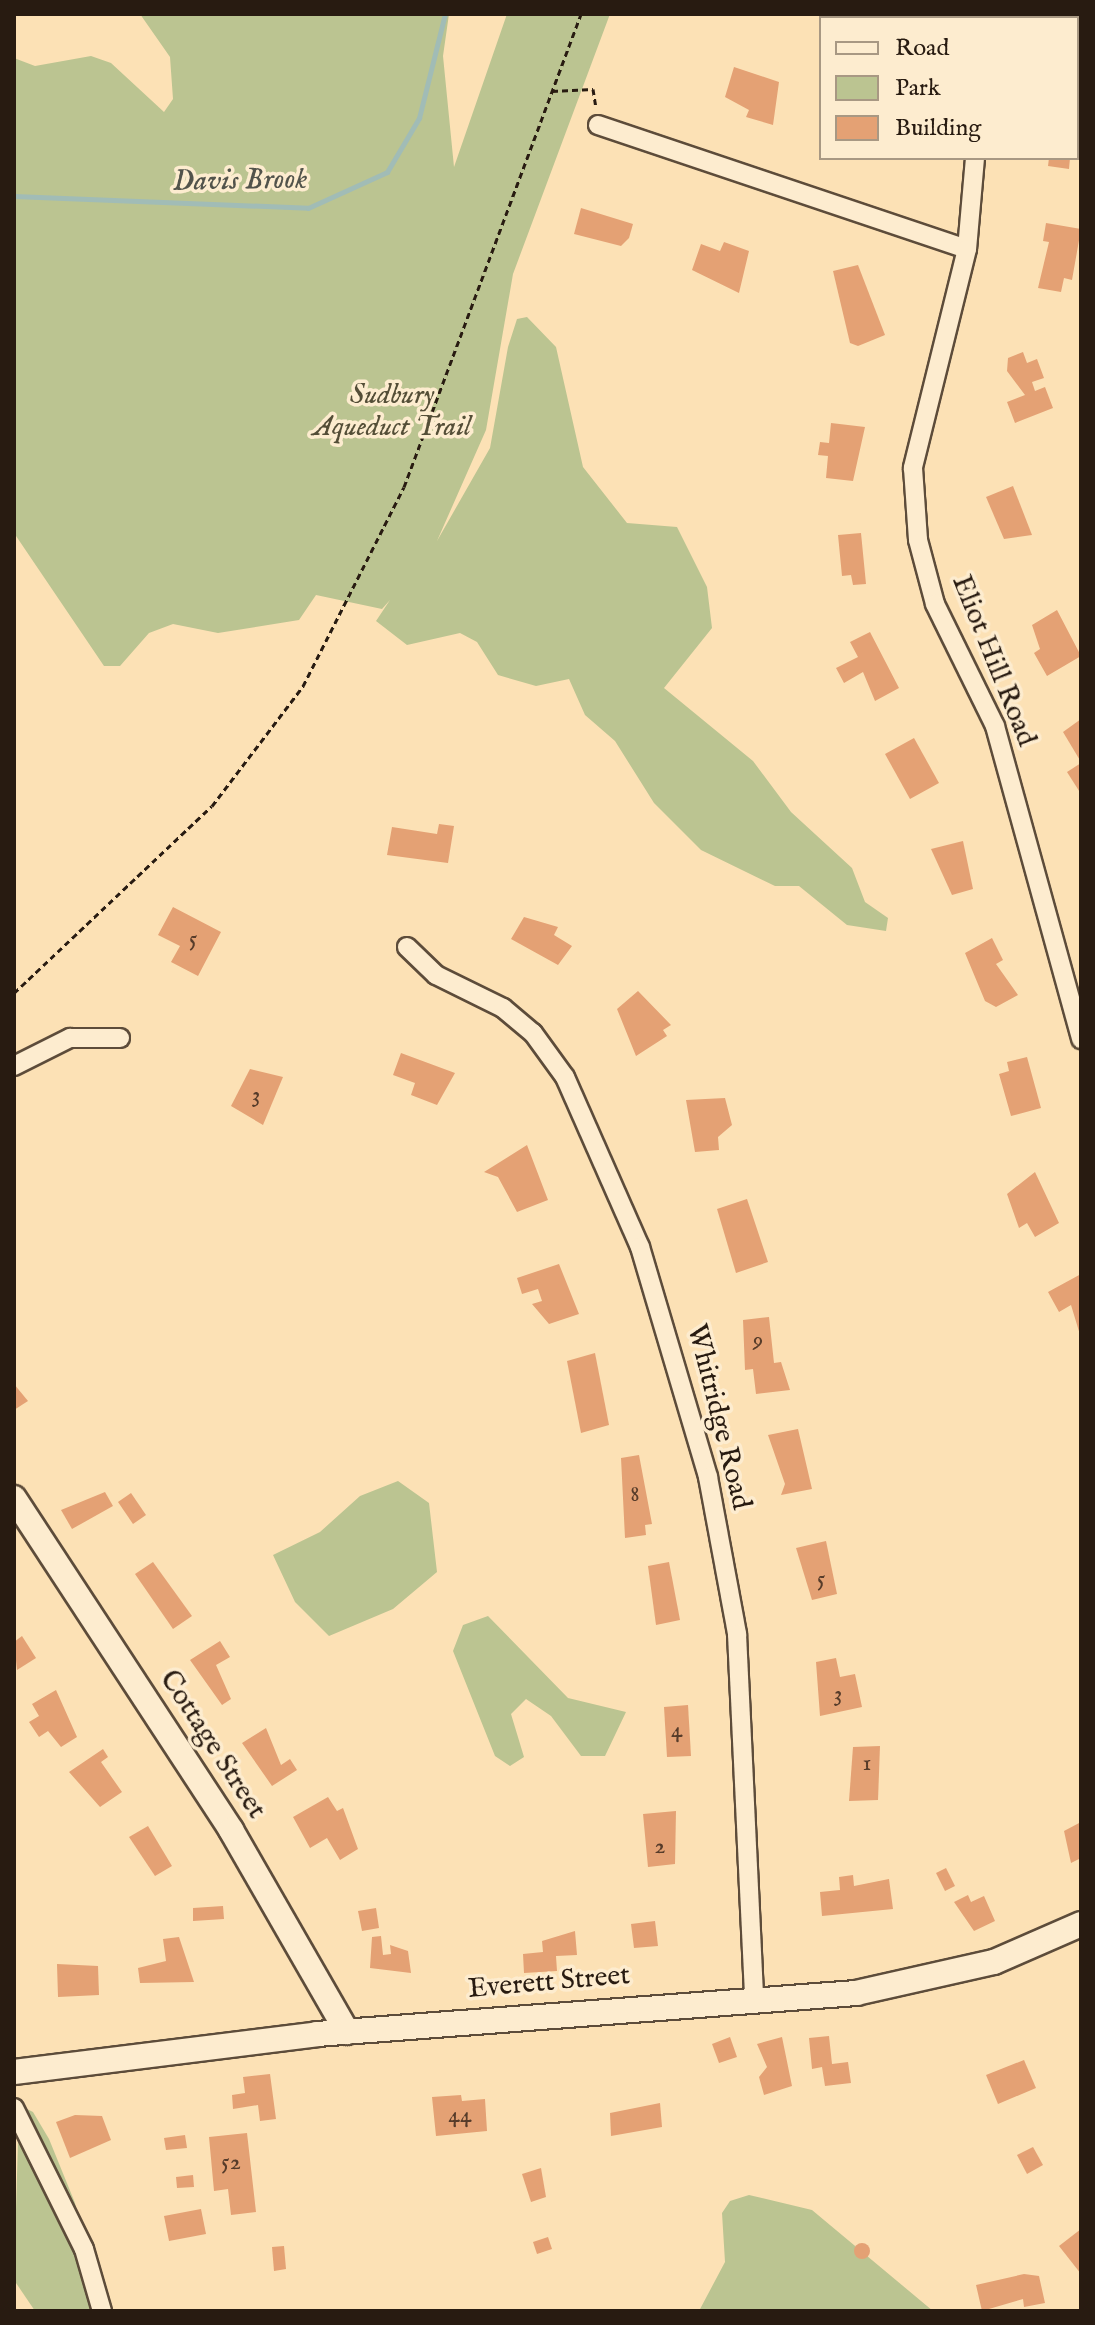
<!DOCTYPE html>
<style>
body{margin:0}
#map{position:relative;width:1095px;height:2325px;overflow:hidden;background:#fce1b5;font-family:"IM FELL English",serif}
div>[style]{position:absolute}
.green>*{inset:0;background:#bbc491}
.stream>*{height:5px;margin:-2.5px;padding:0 2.5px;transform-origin:2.5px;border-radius:2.5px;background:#a1bcb6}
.building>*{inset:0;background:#e4a174}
.round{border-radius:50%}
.path>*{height:3px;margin-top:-1.5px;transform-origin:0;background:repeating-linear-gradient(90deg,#281b11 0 6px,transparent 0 10px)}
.roads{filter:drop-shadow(2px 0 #5d4c3a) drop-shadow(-2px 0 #5d4c3a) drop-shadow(0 2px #5d4c3a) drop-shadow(0 -2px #5d4c3a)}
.minor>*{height:18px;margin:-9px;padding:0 9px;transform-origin:9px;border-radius:9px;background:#fdeccf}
.tertiary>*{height:24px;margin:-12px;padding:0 12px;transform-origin:12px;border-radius:12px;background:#fdeccf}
span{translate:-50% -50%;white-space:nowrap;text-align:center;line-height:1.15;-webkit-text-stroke:7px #fdeccf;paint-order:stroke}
.number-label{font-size:24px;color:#573c2a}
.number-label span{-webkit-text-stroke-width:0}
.park-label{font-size:28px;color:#544e37;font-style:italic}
.street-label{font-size:28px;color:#281b11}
.water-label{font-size:30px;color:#52534b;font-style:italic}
.frame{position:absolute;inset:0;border:16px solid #281b11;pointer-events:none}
.legend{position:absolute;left:819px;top:16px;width:260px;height:144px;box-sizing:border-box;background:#fdeccf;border:2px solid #a89883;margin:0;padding:10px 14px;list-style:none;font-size:24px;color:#281b11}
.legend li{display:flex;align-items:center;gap:16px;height:40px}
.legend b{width:40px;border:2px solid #a89883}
</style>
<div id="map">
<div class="green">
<div style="clip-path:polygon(140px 14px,449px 14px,443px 56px,454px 167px,507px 14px,610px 14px,513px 274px,486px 430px,437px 541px,490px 448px,508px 347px,517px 319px,527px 317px,556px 347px,583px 467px,627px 523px,677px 527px,707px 587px,712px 628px,664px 688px,753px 761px,791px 812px,852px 868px,865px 902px,888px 918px,886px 931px,847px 925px,799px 886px,775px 886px,701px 850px,654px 803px,615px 741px,585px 715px,569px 679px,536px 686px,498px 675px,477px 642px,460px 633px,407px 645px,376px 621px,390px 600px,382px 609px,316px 595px,299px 620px,218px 633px,173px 624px,149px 633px,120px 666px,104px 666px,14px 533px,14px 58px,35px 66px,91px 56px,111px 63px,164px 112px,173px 99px,170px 57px)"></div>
<div style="clip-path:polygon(398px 1481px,429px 1503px,437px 1572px,393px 1609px,329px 1636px,295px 1602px,273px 1555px,320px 1532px,360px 1496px)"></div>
<div style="clip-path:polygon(488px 1616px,568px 1698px,626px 1712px,605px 1756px,581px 1756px,551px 1716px,526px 1699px,511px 1714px,524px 1757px,510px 1766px,495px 1756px,453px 1651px,463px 1625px)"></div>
<div style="clip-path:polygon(19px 2105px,33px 2112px,49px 2139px,75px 2203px,98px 2311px,35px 2311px,14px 2280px)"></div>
<div style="clip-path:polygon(749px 2195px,812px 2210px,933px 2311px,699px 2311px,725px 2262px,722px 2213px,730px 2201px)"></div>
</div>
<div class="stream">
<div style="left:14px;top:196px;width:294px;rotate:2.3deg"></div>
<div style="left:308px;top:208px;width:87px;rotate:-24.5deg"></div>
<div style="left:387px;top:172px;width:63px;rotate:-59.3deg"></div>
<div style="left:419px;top:118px;width:107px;rotate:-76deg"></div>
</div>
<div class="building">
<div style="clip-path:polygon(734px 67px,779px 82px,773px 125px,746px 117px,749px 110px,725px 97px)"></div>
<div style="clip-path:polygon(1049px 158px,1070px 158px,1069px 169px,1048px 166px)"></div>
<div style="clip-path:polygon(581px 208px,633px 224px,629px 238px,621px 246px,574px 234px)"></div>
<div style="clip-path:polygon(1046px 223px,1081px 229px,1072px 280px,1064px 278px,1061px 292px,1038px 288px,1049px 242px,1043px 241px)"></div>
<div style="clip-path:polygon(724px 242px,749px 251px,739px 293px,692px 270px,701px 244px,720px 251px)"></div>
<div style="clip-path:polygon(858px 265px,885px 335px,858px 346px,850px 343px,833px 271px)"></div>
<div style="clip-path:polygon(1023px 352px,1027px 363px,1037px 359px,1044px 378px,1032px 382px,1035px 391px,1045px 387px,1053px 408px,1015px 423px,1007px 402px,1025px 395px,1007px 371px,1008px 358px)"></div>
<div style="clip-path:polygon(831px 423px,865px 427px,853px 481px,826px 478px,828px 456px,818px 455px,820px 442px,829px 443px)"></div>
<div style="clip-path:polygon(1013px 486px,1032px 535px,1004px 539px,986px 497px)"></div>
<div style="clip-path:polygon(861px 533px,866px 584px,853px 585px,851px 575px,842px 576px,838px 535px)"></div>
<div style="clip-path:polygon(1057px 610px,1081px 656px,1047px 676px,1034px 653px,1040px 649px,1032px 625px)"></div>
<div style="clip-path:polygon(870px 632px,899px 688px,875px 701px,863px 672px,844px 683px,836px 668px,858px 657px,850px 642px)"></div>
<div style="clip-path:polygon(1081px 719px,1081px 762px,1063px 732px)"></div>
<div style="clip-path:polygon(914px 738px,939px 783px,910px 799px,885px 754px)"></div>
<div style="clip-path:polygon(1081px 763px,1081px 794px,1067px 772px)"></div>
<div style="clip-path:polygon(439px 824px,454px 826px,448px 863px,387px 855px,392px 827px,437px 834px)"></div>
<div style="clip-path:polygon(963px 841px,973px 889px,952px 895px,931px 849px)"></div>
<div style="clip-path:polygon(173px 907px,221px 932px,198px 976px,171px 962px,180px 946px,158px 935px)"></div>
<div style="clip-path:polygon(524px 917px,558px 927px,554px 935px,572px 946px,558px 965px,511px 939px)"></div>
<div style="clip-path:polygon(992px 938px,1003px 960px,996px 964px,1018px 995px,996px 1007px,985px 1001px,965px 953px)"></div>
<div style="clip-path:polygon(638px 991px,671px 1025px,663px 1030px,667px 1036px,636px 1056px,617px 1009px)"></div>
<div style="clip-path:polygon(401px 1053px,455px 1073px,437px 1105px,411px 1095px,415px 1083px,393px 1075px)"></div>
<div style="clip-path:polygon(1027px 1057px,1041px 1108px,1011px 1116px,999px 1074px,1009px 1071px,1007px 1062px)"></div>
<div style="clip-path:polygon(250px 1069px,283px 1077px,263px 1125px,231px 1106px)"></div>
<div style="clip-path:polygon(725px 1098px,732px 1125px,718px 1137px,719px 1150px,695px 1152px,686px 1100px)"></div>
<div style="clip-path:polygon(527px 1145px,548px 1200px,517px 1212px,498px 1177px,484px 1172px)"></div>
<div style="clip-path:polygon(1035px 1172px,1059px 1223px,1035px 1237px,1027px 1223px,1019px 1228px,1007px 1194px)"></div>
<div style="clip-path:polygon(747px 1199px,768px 1262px,736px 1273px,717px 1209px)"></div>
<div style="clip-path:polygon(559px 1264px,579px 1314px,549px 1324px,532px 1304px,542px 1301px,538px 1289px,522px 1294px,517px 1278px)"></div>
<div style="clip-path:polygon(1081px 1274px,1081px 1338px,1071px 1305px,1059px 1312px,1048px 1292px)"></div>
<div style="clip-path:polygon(769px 1317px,774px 1363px,781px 1362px,790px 1390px,756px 1394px,753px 1369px,745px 1370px,743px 1320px)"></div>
<div style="clip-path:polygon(595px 1353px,609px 1425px,581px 1433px,567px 1361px)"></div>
<div style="clip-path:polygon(14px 1384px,28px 1401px,14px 1410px)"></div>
<div style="clip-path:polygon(798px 1429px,812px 1489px,781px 1495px,785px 1484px,768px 1435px)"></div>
<div style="clip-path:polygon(639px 1455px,652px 1524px,645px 1525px,646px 1535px,625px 1538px,621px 1458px)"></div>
<div style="clip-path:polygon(105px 1492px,113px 1506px,72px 1529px,61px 1510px)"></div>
<div style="clip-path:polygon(131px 1493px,146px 1515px,133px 1524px,118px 1502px)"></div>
<div style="clip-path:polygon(826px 1541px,837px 1594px,812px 1600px,796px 1548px)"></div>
<div style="clip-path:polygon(153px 1562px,192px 1616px,173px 1629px,135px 1574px)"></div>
<div style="clip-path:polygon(669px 1562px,680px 1620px,656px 1625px,648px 1566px)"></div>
<div style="clip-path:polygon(22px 1636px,36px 1658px,17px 1670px,14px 1642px)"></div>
<div style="clip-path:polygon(220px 1641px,230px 1657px,216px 1665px,231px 1699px,222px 1705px,190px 1660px)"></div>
<div style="clip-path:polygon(836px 1658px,840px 1677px,855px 1674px,862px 1707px,820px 1716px,816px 1662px)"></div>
<div style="clip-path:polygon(56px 1690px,77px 1737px,61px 1747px,48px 1731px,39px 1737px,29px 1722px,39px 1716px,32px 1704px)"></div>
<div style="clip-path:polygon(688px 1705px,691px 1756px,667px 1757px,664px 1707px)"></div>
<div style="clip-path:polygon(266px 1728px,281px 1765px,290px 1759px,297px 1770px,272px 1786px,242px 1743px)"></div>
<div style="clip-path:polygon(880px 1746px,878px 1800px,849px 1801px,853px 1747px)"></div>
<div style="clip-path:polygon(103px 1749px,108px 1757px,101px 1762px,122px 1792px,100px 1807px,69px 1772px)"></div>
<div style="clip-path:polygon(328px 1797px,337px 1811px,343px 1808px,358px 1849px,340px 1860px,327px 1838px,310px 1848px,293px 1817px)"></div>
<div style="clip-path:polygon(676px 1811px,675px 1864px,648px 1867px,643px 1814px)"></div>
<div style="clip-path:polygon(1081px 1822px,1081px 1858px,1071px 1863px,1064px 1831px)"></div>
<div style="clip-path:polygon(148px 1826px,172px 1866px,155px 1876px,129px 1837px)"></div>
<div style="clip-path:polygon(946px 1868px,955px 1886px,945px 1891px,936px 1873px)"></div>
<div style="clip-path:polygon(853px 1875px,854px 1886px,889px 1879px,893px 1909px,822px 1916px,820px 1892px,840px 1890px,839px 1877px)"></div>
<div style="clip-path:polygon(968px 1895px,971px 1902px,984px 1896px,995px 1921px,974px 1931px,954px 1902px)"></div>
<div style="clip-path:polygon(223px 1906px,224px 1919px,193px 1921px,193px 1908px)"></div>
<div style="clip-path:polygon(376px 1908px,379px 1928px,362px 1931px,358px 1911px)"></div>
<div style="clip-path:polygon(655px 1921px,658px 1946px,634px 1948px,631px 1924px)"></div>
<div style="clip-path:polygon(575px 1931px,577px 1955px,556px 1956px,557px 1971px,524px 1973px,523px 1954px,543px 1952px,542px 1941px)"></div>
<div style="clip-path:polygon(381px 1936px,383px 1955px,391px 1954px,390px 1945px,408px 1951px,411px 1973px,370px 1968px,372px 1937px)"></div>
<div style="clip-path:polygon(179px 1937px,194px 1982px,140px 1983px,138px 1968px,166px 1961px,163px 1939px)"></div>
<div style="clip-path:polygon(57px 1964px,98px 1966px,99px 1995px,58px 1997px)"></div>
<div style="clip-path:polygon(829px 2036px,832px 2064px,848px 2062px,851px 2083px,825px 2086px,822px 2067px,812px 2069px,809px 2038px)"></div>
<div style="clip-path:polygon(730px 2037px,737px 2057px,719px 2063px,712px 2044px)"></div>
<div style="clip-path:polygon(782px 2037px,792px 2086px,764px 2095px,759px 2077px,767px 2067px,757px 2044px)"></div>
<div style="clip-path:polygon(1024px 2060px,1036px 2088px,998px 2104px,986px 2075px)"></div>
<div style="clip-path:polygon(270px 2074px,276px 2119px,260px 2121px,258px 2105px,233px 2109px,232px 2095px,245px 2093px,243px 2077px)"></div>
<div style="clip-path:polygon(461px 2095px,462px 2101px,485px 2099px,487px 2131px,436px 2136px,432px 2097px)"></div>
<div style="clip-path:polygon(660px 2103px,662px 2127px,611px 2136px,610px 2113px)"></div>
<div style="clip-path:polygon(75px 2115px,102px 2116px,111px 2140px,70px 2158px,56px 2122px)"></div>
<div style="clip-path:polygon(247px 2133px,256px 2212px,231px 2215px,228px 2189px,214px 2191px,209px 2137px)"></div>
<div style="clip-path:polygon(185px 2135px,187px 2148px,166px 2150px,164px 2138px)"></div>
<div style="clip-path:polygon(1033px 2147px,1043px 2165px,1027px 2174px,1017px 2155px)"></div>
<div style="clip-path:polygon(541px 2168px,546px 2197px,531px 2202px,522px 2174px)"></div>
<div style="clip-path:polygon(193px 2175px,194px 2187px,177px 2188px,176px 2177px)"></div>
<div style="clip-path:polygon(201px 2209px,206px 2234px,169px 2241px,164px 2216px)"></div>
<div style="clip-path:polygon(1081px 2229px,1081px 2274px,1059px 2246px)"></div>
<div style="clip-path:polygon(548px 2237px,552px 2249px,537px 2254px,533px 2242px)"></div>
<div class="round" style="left:854px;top:2243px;width:16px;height:16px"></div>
<div style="clip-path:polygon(284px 2246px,286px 2269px,274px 2271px,272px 2247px)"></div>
<div style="clip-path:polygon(1024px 2274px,1039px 2276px,1045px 2303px,1024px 2307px,1023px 2299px,982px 2311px,976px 2285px)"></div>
</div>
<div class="path">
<div style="left:552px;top:91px;width:41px;rotate:-2.8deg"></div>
<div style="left:593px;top:89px;width:18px;rotate:81deg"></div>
<div style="left:14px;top:993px;width:272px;rotate:-43.4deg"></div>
<div style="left:212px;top:806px;width:151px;rotate:-52.8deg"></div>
<div style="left:303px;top:686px;width:223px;rotate:-63.1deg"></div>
<div style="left:404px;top:487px;width:505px;rotate:-69.48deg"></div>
</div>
<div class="roads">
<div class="minor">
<div style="left:943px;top:14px;width:4px;rotate:63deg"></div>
<div style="left:598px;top:125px;width:389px;rotate:18.6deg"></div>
<div style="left:975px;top:158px;width:91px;rotate:95deg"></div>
<div style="left:967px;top:249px;width:226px;rotate:103.9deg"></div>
<div style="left:913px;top:468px;width:72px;rotate:86deg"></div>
<div style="left:918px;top:540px;width:66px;rotate:75.1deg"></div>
<div style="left:935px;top:604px;width:136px;rotate:63.8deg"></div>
<div style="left:995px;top:726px;width:325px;rotate:74.6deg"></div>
<div style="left:407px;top:947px;width:40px;rotate:44deg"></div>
<div style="left:436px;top:975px;width:75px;rotate:26.2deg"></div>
<div style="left:503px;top:1008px;width:39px;rotate:40deg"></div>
<div style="left:533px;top:1033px;width:54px;rotate:54deg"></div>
<div style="left:565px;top:1077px;width:186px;rotate:66.2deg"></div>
<div style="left:640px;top:1247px;width:240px;rotate:73.5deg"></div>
<div style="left:708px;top:1477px;width:160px;rotate:79.5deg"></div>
<div style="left:737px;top:1634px;width:363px;rotate:87.3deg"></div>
<div style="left:14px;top:1066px;width:63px;rotate:-26.6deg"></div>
<div style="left:70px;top:1038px;width:50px"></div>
<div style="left:14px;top:2108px;width:157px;rotate:63.6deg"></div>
<div style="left:84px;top:2249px;width:65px;rotate:73.8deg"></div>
</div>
<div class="tertiary">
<div style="left:14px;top:1498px;width:397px;rotate:56.8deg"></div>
<div style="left:231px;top:1830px;width:233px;rotate:60.1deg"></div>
<div style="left:14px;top:2072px;width:305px;rotate:-7.1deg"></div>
<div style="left:317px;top:2034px;width:541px;rotate:-4.35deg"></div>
<div style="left:856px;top:1993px;width:141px;rotate:-12.7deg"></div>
<div style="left:994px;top:1962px;width:95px;rotate:-23.6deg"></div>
</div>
</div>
<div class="number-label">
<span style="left:193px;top:940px">5</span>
<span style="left:256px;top:1096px">3</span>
<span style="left:758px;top:1341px">9</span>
<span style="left:635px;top:1495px">8</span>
<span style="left:821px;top:1580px">5</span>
<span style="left:838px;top:1695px">3</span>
<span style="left:677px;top:1731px">4</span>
<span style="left:867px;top:1764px">1</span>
<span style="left:660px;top:1847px">2</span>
<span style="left:460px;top:2116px">44</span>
<span style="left:231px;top:2163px">52</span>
</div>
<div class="park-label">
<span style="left:392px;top:412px">Sudbury<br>Aqueduct Trail</span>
</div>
<div class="street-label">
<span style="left:993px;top:661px;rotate:68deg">Eliot Hill Road</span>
<span style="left:718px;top:1417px;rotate:76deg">Whitridge Road</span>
<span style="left:212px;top:1745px;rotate:57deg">Cottage Street</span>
<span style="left:549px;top:1983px;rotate:-5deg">Everett Street</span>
</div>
<div class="water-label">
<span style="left:240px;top:181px;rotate:-1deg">Davis Brook</span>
</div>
<div class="frame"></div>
<ul class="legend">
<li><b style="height:10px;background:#fdeccf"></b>Road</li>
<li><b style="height:22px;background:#bbc491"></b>Park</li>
<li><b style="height:22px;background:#e4a174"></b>Building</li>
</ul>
</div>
